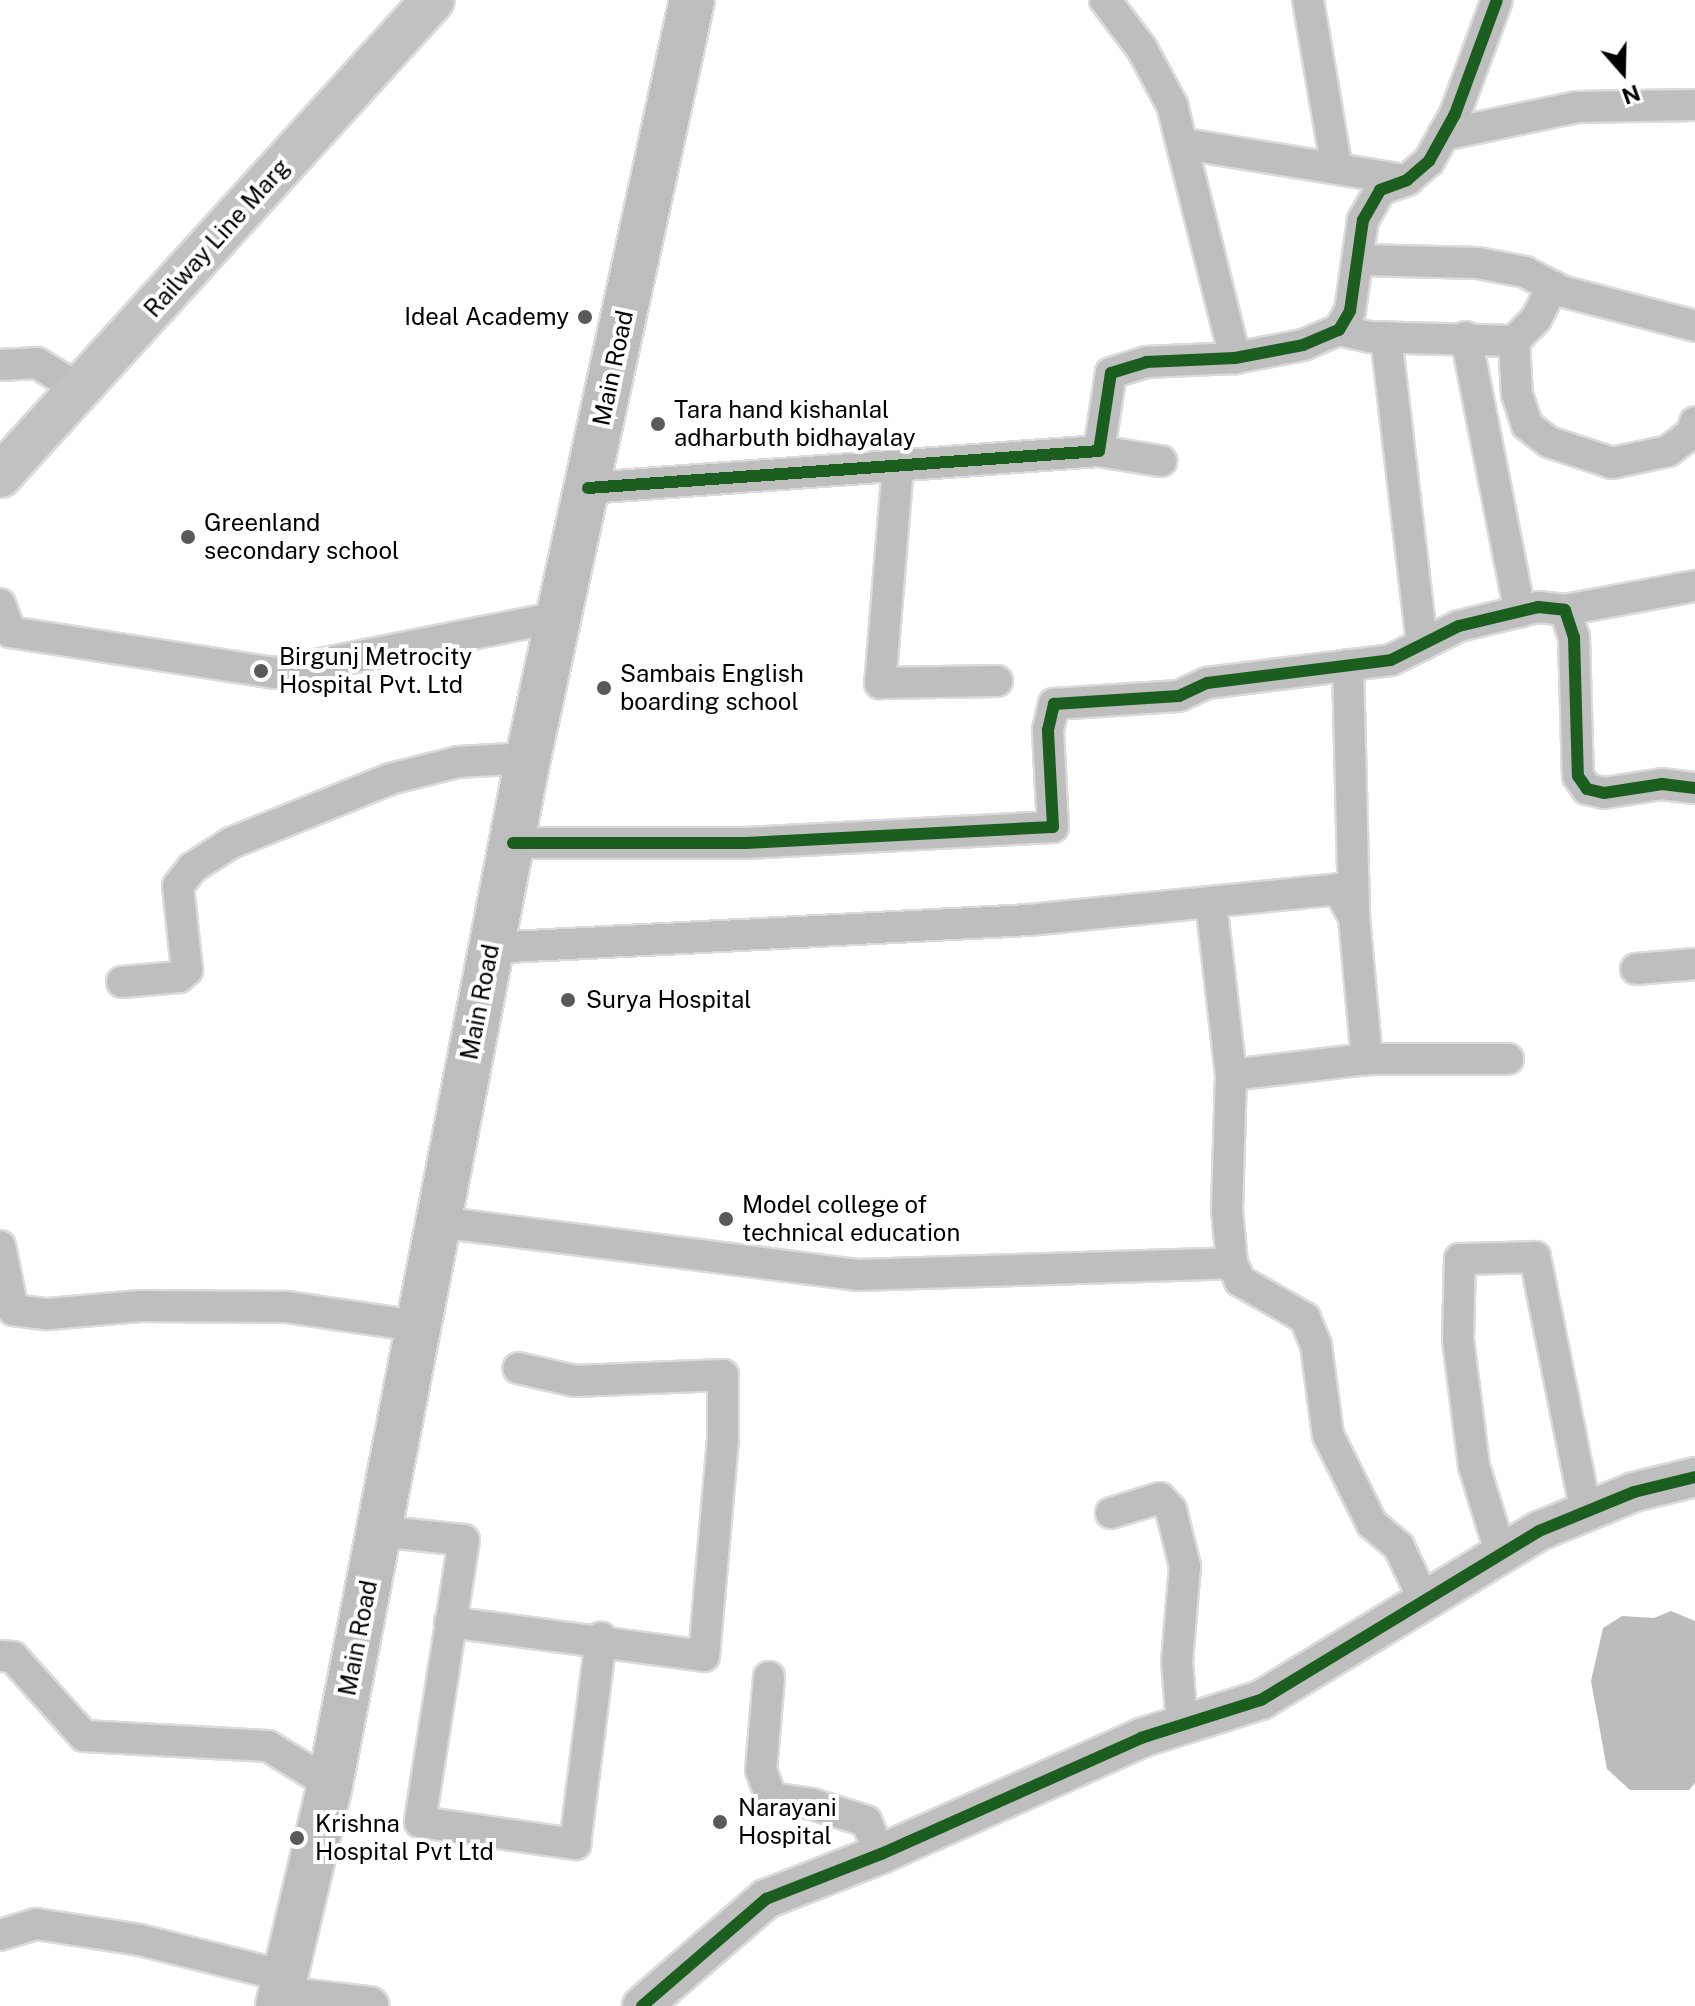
<!DOCTYPE html>
<style>
body{margin:0}
#map{position:relative;width:1695px;height:2006px;overflow:hidden;background:#fff;font-family:"Public Sans",sans-serif}
div>[style]{position:absolute}
.water>*{inset:0;background:#bcbcbc}
.roads{filter:drop-shadow(2px 0 #dbdbdb) drop-shadow(-2px 0 #dbdbdb) drop-shadow(0 2px #dbdbdb) drop-shadow(0 -2px #dbdbdb)}
.minor>*{height:30px;margin:-15px;padding:0 15px;transform-origin:15px;border-radius:15px;background:#bebebe}
.tertiary>*{height:38px;margin:-19px;padding:0 19px;transform-origin:19px;border-radius:19px;background:#bebebe}
.secondary>*{height:42px;margin:-21px;padding:0 21px;transform-origin:21px;border-radius:21px;background:#c1c1c1}
.primary>*{height:44px;margin:-22px;padding:0 22px;transform-origin:22px;border-radius:22px;background:#bdbdbd}
.cycleway>*{height:12px;margin:-6px;padding:0 6px;transform-origin:6px;border-radius:6px;background:#1b5e20}
.dots>*{width:22px;height:22px;translate:-50% -50%;box-sizing:border-box;border:4px solid #fff;border-radius:50%}
span{translate:-50% -50%;white-space:nowrap;text-align:center;line-height:1.15;-webkit-text-stroke:8px #fff;paint-order:stroke}
.street-label{font-size:24px;color:#000}
.poi-label{font-size:24px;color:#000}
.right{translate:-100% -50%;text-align:right}
.left{translate:0 -50%;text-align:left}
.north{position:absolute;left:1583px;top:32px;width:80px;height:80px;-webkit-text-stroke:6px #fff;paint-order:stroke;rotate:160deg;font-size:22px;font-weight:700;line-height:32px;text-align:center;color:#000}
.north::after{content:'';display:block;margin:auto;width:28px;height:36px;background:#000;clip-path:polygon(50% 0,100% 100%,50% 72%,0 100%)}
</style>
<div id="map">
<div class="water">
<div style="clip-path:polygon(1671px 1611px,1695px 1621px,1695px 1783px,1689px 1790px,1630px 1790px,1607px 1769px,1591px 1681px,1603px 1628px,1622px 1616px,1654px 1618px)"></div>
</div>
<div class="roads">
<div class="minor">
<div style="left:1105px;top:0;width:61px;rotate:52.9deg"></div>
<div style="left:1142px;top:49px;width:64px;rotate:61.8deg"></div>
<div style="left:1172px;top:105px;width:261px;rotate:76deg"></div>
<div style="left:1308px;top:0;width:171px;rotate:80.3deg"></div>
<div style="left:1443px;top:135px;width:137px;rotate:-11.8deg"></div>
<div style="left:1577px;top:107px;width:118px;rotate:-1deg"></div>
<div style="left:1185px;top:144px;width:223px;rotate:9.3deg"></div>
<div style="left:1361px;top:260px;width:117px;rotate:1.5deg"></div>
<div style="left:1478px;top:263px;width:48px;rotate:10.8deg"></div>
<div style="left:1525px;top:272px;width:41px;rotate:27.8deg"></div>
<div style="left:1561px;top:291px;width:138px;rotate:14.6deg"></div>
<div style="left:1339px;top:330px;width:32px;rotate:13deg"></div>
<div style="left:1370px;top:337px;width:144px;rotate:1.6deg"></div>
<div style="left:1514px;top:341px;width:31px;rotate:-45deg"></div>
<div style="left:1536px;top:319px;width:37px;rotate:-63deg"></div>
<div style="left:1386px;top:337px;width:310px;rotate:83.3deg"></div>
<div style="left:1466px;top:337px;width:280px;rotate:78.9deg"></div>
<div style="left:1514px;top:341px;width:53px;rotate:86.8deg"></div>
<div style="left:1517px;top:394px;width:33px;rotate:72deg"></div>
<div style="left:1527px;top:425px;width:28px;rotate:38deg"></div>
<div style="left:1549px;top:442px;width:66px;rotate:18.4deg"></div>
<div style="left:1612px;top:463px;width:57px;rotate:-12.1deg"></div>
<div style="left:1668px;top:451px;width:30px;rotate:-37deg"></div>
<div style="left:1692px;top:433px;width:11px;rotate:-75deg"></div>
<div style="left:0;top:365px;width:37px;rotate:-3deg"></div>
<div style="left:37px;top:363px;width:49px;rotate:31.8deg"></div>
<div style="left:1099px;top:451px;width:63px;rotate:9.2deg"></div>
<div style="left:898px;top:466px;width:218px;rotate:94.7deg"></div>
<div style="left:880px;top:683px;width:117px;rotate:-1deg"></div>
<div style="left:588px;top:488px;width:512px;rotate:-4.14deg"></div>
<div style="left:1099px;top:451px;width:79px;rotate:-81.3deg"></div>
<div style="left:1111px;top:373px;width:37px;rotate:-17deg"></div>
<div style="left:1146px;top:362px;width:89px;rotate:-2.6deg"></div>
<div style="left:1235px;top:358px;width:69px;rotate:-10.8deg"></div>
<div style="left:1303px;top:345px;width:39px;rotate:-23deg"></div>
<div style="left:1339px;top:330px;width:22px;rotate:-60deg"></div>
<div style="left:1350px;top:311px;width:92px;rotate:-81.9deg"></div>
<div style="left:1363px;top:220px;width:34px;rotate:-60deg"></div>
<div style="left:1380px;top:190px;width:29px;rotate:-20deg"></div>
<div style="left:1407px;top:180px;width:29px;rotate:-41deg"></div>
<div style="left:1429px;top:161px;width:54px;rotate:-61deg"></div>
<div style="left:1455px;top:114px;width:121px;rotate:-69.8deg"></div>
<div style="left:0;top:604px;width:30px;rotate:70deg"></div>
<div style="left:10px;top:632px;width:268px;rotate:8.8deg"></div>
<div style="left:275px;top:673px;width:289px;rotate:-11.2deg"></div>
<div style="left:1565px;top:610px;width:132px;rotate:-10.5deg"></div>
<div style="left:1348px;top:665px;width:250px;rotate:88.6deg"></div>
<div style="left:513px;top:843px;width:233px"></div>
<div style="left:746px;top:843px;width:307px;rotate:-3deg"></div>
<div style="left:1053px;top:827px;width:97px;rotate:-93deg"></div>
<div style="left:1048px;top:730px;width:27px;rotate:-77deg"></div>
<div style="left:1054px;top:704px;width:125px;rotate:-3.7deg"></div>
<div style="left:1179px;top:696px;width:31px;rotate:-25deg"></div>
<div style="left:1207px;top:683px;width:185px;rotate:-7.1deg"></div>
<div style="left:1391px;top:660px;width:76px;rotate:-26.6deg"></div>
<div style="left:1459px;top:626px;width:81px;rotate:-13.5deg"></div>
<div style="left:1538px;top:607px;width:27px;rotate:6deg"></div>
<div style="left:1565px;top:610px;width:28px;rotate:72deg"></div>
<div style="left:1574px;top:637px;width:139px;rotate:88.4deg"></div>
<div style="left:1578px;top:776px;width:16px;rotate:55deg"></div>
<div style="left:1587px;top:789px;width:17px;rotate:13deg"></div>
<div style="left:1604px;top:793px;width:59px;rotate:-8.8deg"></div>
<div style="left:1662px;top:784px;width:33px;rotate:7deg"></div>
<div style="left:490px;top:948px;width:540px;rotate:-2.97deg"></div>
<div style="left:1029px;top:920px;width:311px;rotate:-5.7deg"></div>
<div style="left:1338px;top:889px;width:32px;rotate:60deg"></div>
<div style="left:1354px;top:917px;width:143px;rotate:84.8deg"></div>
<div style="left:1636px;top:969px;width:59px;rotate:-4.8deg"></div>
<div style="left:122px;top:982px;width:57px;rotate:-5deg"></div>
<div style="left:179px;top:977px;width:11px;rotate:-41deg"></div>
<div style="left:187px;top:970px;width:84px;rotate:-96.1deg"></div>
<div style="left:178px;top:886px;width:23px;rotate:-52deg"></div>
<div style="left:192px;top:868px;width:46px;rotate:-32.7deg"></div>
<div style="left:231px;top:843px;width:171px;rotate:-21.9deg"></div>
<div style="left:390px;top:779px;width:70px;rotate:-14deg"></div>
<div style="left:458px;top:762px;width:70px;rotate:-3.3deg"></div>
<div style="left:1231px;top:1075px;width:137px;rotate:-6.7deg"></div>
<div style="left:1367px;top:1059px;width:141px"></div>
<div style="left:438px;top:1222px;width:421px;rotate:7.2deg"></div>
<div style="left:856px;top:1275px;width:376px;rotate:-1.8deg"></div>
<div style="left:1232px;top:1263px;width:53px;rotate:-95.4deg"></div>
<div style="left:1227px;top:1210px;width:135px;rotate:-88.3deg"></div>
<div style="left:1231px;top:1075px;width:174px;rotate:-96.6deg"></div>
<div style="left:0;top:1246px;width:65px;rotate:78.5deg"></div>
<div style="left:13px;top:1310px;width:35px;rotate:7deg"></div>
<div style="left:48px;top:1314px;width:92px;rotate:-5deg"></div>
<div style="left:140px;top:1306px;width:147px;rotate:0.4deg"></div>
<div style="left:287px;top:1307px;width:131px;rotate:8.3deg"></div>
<div style="left:1232px;top:1263px;width:20px;rotate:66deg"></div>
<div style="left:1240px;top:1281px;width:75px;rotate:29.6deg"></div>
<div style="left:1305px;top:1318px;width:29px;rotate:68deg"></div>
<div style="left:1316px;top:1345px;width:91px;rotate:82.4deg"></div>
<div style="left:1328px;top:1435px;width:99px;rotate:63.7deg"></div>
<div style="left:1372px;top:1524px;width:35px;rotate:40deg"></div>
<div style="left:1399px;top:1547px;width:59px;rotate:64.7deg"></div>
<div style="left:1111px;top:1513px;width:51px;rotate:-17deg"></div>
<div style="left:1160px;top:1498px;width:16px;rotate:47deg"></div>
<div style="left:1171px;top:1510px;width:58px;rotate:76deg"></div>
<div style="left:1185px;top:1566px;width:95px;rotate:94.8deg"></div>
<div style="left:1177px;top:1661px;width:64px;rotate:85.5deg"></div>
<div style="left:378px;top:1531px;width:86px;rotate:6deg"></div>
<div style="left:464px;top:1540px;width:285px;rotate:98.9deg"></div>
<div style="left:420px;top:1822px;width:157px;rotate:8.1deg"></div>
<div style="left:575px;top:1844px;width:208px;rotate:-82.8deg"></div>
<div style="left:1501px;top:1554px;width:92px;rotate:-107.1deg"></div>
<div style="left:1474px;top:1466px;width:128px;rotate:-97.2deg"></div>
<div style="left:1458px;top:1339px;width:80px;rotate:-88.6deg"></div>
<div style="left:1460px;top:1259px;width:75px;rotate:-1.5deg"></div>
<div style="left:1535px;top:1257px;width:260px;rotate:78.7deg"></div>
<div style="left:450px;top:1622px;width:256px;rotate:7.6deg"></div>
<div style="left:704px;top:1656px;width:218px;rotate:-85deg"></div>
<div style="left:723px;top:1439px;width:64px;rotate:-90deg"></div>
<div style="left:723px;top:1375px;width:148px;rotate:177.7deg"></div>
<div style="left:575px;top:1381px;width:58px;rotate:-167.2deg"></div>
<div style="left:0;top:1656px;width:13px;rotate:4deg"></div>
<div style="left:13px;top:1657px;width:106px;rotate:48.1deg"></div>
<div style="left:84px;top:1736px;width:184px;rotate:3.1deg"></div>
<div style="left:268px;top:1746px;width:73px;rotate:31.5deg"></div>
<div style="left:769px;top:1677px;width:93px;rotate:94.9deg"></div>
<div style="left:761px;top:1770px;width:30px;rotate:70deg"></div>
<div style="left:771px;top:1798px;width:41px;rotate:8.3deg"></div>
<div style="left:812px;top:1804px;width:57px;rotate:17.5deg"></div>
<div style="left:866px;top:1821px;width:36px;rotate:66deg"></div>
<div style="left:0;top:1935px;width:38px;rotate:-17deg"></div>
<div style="left:36px;top:1924px;width:105px;rotate:8.7deg"></div>
<div style="left:140px;top:1940px;width:148px;rotate:14deg"></div>
</div>
<div class="tertiary">
<div style="left:280px;top:1996px;width:90px;rotate:6.4deg"></div>
<div style="left:642px;top:2006px;width:164px;rotate:-40.8deg"></div>
<div style="left:766px;top:1899px;width:123px;rotate:-21.4deg"></div>
<div style="left:881px;top:1854px;width:285px;rotate:-24deg"></div>
<div style="left:1141px;top:1738px;width:126px;rotate:-17.6deg"></div>
<div style="left:1261px;top:1700px;width:325px;rotate:-31.3deg"></div>
<div style="left:1539px;top:1531px;width:103px;rotate:-22.3deg"></div>
<div style="left:1634px;top:1492px;width:63px;rotate:-13.8deg"></div>
</div>
<div class="secondary">
<div style="left:0;top:476px;width:643px;rotate:-47.71deg"></div>
</div>
<div class="primary">
<div style="left:278px;top:2006px;width:228px;rotate:-76.8deg"></div>
<div style="left:330px;top:1784px;width:1045px;rotate:-79.08deg"></div>
<div style="left:528px;top:758px;width:776px;rotate:-77.79deg"></div>
</div>
</div>
<div class="cycleway">
<div style="left:588px;top:488px;width:512px;rotate:-4.14deg"></div>
<div style="left:1099px;top:451px;width:79px;rotate:-81.3deg"></div>
<div style="left:1111px;top:373px;width:37px;rotate:-17deg"></div>
<div style="left:1146px;top:362px;width:89px;rotate:-2.6deg"></div>
<div style="left:1235px;top:358px;width:69px;rotate:-10.8deg"></div>
<div style="left:1303px;top:345px;width:39px;rotate:-23deg"></div>
<div style="left:1339px;top:330px;width:22px;rotate:-60deg"></div>
<div style="left:1350px;top:311px;width:92px;rotate:-81.9deg"></div>
<div style="left:1363px;top:220px;width:34px;rotate:-60deg"></div>
<div style="left:1380px;top:190px;width:29px;rotate:-20deg"></div>
<div style="left:1407px;top:180px;width:29px;rotate:-41deg"></div>
<div style="left:1429px;top:161px;width:54px;rotate:-61deg"></div>
<div style="left:1455px;top:114px;width:121px;rotate:-69.8deg"></div>
<div style="left:513px;top:843px;width:233px"></div>
<div style="left:746px;top:843px;width:307px;rotate:-3deg"></div>
<div style="left:1053px;top:827px;width:97px;rotate:-93deg"></div>
<div style="left:1048px;top:730px;width:27px;rotate:-77deg"></div>
<div style="left:1054px;top:704px;width:125px;rotate:-3.7deg"></div>
<div style="left:1179px;top:696px;width:31px;rotate:-25deg"></div>
<div style="left:1207px;top:683px;width:185px;rotate:-7.1deg"></div>
<div style="left:1391px;top:660px;width:76px;rotate:-26.6deg"></div>
<div style="left:1459px;top:626px;width:81px;rotate:-13.5deg"></div>
<div style="left:1538px;top:607px;width:27px;rotate:6deg"></div>
<div style="left:1565px;top:610px;width:28px;rotate:72deg"></div>
<div style="left:1574px;top:637px;width:139px;rotate:88.4deg"></div>
<div style="left:1578px;top:776px;width:16px;rotate:55deg"></div>
<div style="left:1587px;top:789px;width:17px;rotate:13deg"></div>
<div style="left:1604px;top:793px;width:59px;rotate:-8.8deg"></div>
<div style="left:1662px;top:784px;width:33px;rotate:7deg"></div>
<div style="left:642px;top:2006px;width:164px;rotate:-40.8deg"></div>
<div style="left:766px;top:1899px;width:123px;rotate:-21.4deg"></div>
<div style="left:881px;top:1854px;width:285px;rotate:-24deg"></div>
<div style="left:1141px;top:1738px;width:126px;rotate:-17.6deg"></div>
<div style="left:1261px;top:1700px;width:325px;rotate:-31.3deg"></div>
<div style="left:1539px;top:1531px;width:103px;rotate:-22.3deg"></div>
<div style="left:1634px;top:1492px;width:63px;rotate:-13.8deg"></div>
</div>
<div class="dots">
<div style="left:585px;top:317px;background:#595959"></div>
<div style="left:658px;top:424px;background:#595959"></div>
<div style="left:188px;top:537px;background:#595959"></div>
<div style="left:261px;top:671px;background:#595959"></div>
<div style="left:604px;top:688px;background:#595959"></div>
<div style="left:568px;top:1000px;background:#595959"></div>
<div style="left:726px;top:1219px;background:#595959"></div>
<div style="left:720px;top:1822px;background:#595959"></div>
<div style="left:297px;top:1838px;background:#595959"></div>
</div>
<div class="street-label">
<span style="left:217px;top:238px;rotate:-48deg">Railway Line Marg</span>
<span style="left:613px;top:368px;rotate:-78deg">Main Road</span>
<span style="left:480px;top:1002px;rotate:-79deg">Main Road</span>
<span style="left:358px;top:1638px;rotate:-79deg">Main Road</span>
</div>
<div class="poi-label">
<span class="right" style="left:569px;top:317px">Ideal Academy</span>
<span class="left" style="left:674px;top:424px">Tara hand kishanlal<br>adharbuth bidhayalay</span>
<span class="left" style="left:204px;top:537px">Greenland<br>secondary school</span>
<span class="left" style="left:279px;top:671px">Birgunj Metrocity<br>Hospital Pvt. Ltd</span>
<span class="left" style="left:620px;top:688px">Sambais English<br>boarding school</span>
<span class="left" style="left:586px;top:1000px">Surya Hospital</span>
<span class="left" style="left:742px;top:1219px">Model college of<br>technical education</span>
<span class="left" style="left:738px;top:1822px">Narayani<br>Hospital</span>
<span class="left" style="left:315px;top:1838px">Krishna<br>Hospital Pvt Ltd</span>
</div>
<div class="north">N</div>
</div>
